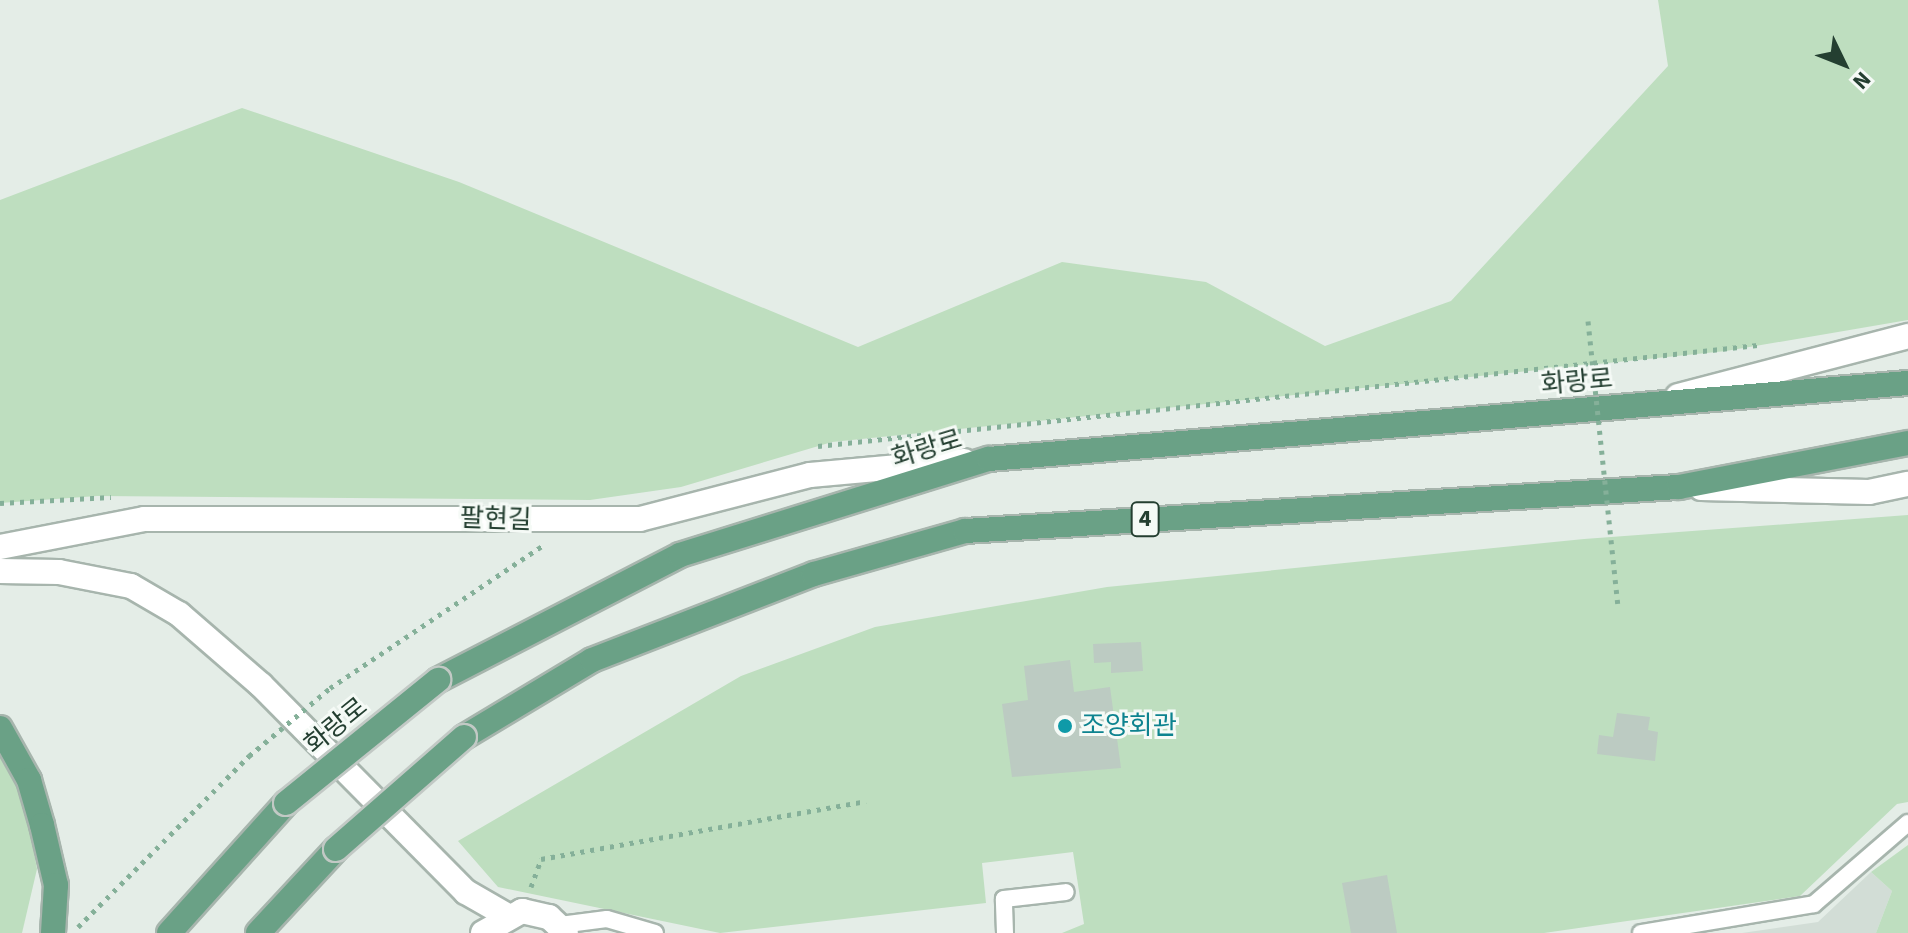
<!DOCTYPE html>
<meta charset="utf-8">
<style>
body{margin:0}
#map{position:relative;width:1908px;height:933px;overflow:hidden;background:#e4ede7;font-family:"Source Sans 3","Noto Sans KR",sans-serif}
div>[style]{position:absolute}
.built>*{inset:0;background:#d2ddd6}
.green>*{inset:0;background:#bedebf}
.building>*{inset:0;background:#bccbc2}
.path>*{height:5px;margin-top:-2.5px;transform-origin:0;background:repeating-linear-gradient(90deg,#85b099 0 4px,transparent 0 10px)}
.roads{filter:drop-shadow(2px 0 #a7b5ad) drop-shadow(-2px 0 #a7b5ad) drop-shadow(0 2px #a7b5ad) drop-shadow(0 -2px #a7b5ad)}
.service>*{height:16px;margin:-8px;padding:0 8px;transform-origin:8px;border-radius:8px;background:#fff}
.tertiary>*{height:24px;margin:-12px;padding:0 12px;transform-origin:12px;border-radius:12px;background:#fff}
.secondary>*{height:24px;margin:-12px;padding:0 12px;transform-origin:12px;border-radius:12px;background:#fff}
.primary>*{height:24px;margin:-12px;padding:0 12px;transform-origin:12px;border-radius:12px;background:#6aa186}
.path-bridge>*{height:5px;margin-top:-2.5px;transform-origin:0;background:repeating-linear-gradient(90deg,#85b099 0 4px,transparent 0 10px)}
.bridges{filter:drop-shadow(2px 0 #c2c9c5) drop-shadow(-2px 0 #c2c9c5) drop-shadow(0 2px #c2c9c5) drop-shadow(0 -2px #c2c9c5)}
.primary-bridge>*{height:24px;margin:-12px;padding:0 12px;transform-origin:12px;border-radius:12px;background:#6aa186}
.dots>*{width:22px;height:22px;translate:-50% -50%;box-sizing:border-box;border:4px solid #f5faf6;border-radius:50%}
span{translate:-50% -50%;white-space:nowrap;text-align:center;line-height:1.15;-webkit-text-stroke:6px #f5faf6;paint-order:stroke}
.shield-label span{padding:2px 6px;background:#f5faf6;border:2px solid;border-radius:6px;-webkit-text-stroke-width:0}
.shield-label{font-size:24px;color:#243f31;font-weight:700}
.street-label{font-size:26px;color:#243f31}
.culture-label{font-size:26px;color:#0d838f}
.left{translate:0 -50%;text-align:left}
.north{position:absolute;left:1804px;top:24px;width:80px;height:80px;-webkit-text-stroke:6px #f5faf6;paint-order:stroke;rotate:133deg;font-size:22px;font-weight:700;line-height:32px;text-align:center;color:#243f31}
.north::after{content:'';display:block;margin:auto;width:28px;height:36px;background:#243f31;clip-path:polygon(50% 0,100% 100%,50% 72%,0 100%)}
</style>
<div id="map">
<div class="built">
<div style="clip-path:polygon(1871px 872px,1892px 891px,1876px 933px,1742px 933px,1818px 922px)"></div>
</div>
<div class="green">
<div style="clip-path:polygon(1658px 0,1908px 0,1908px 320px,1726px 351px,832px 442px,681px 487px,590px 500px,97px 496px,0 503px,0 200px,242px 108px,459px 182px,858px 347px,1062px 262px,1206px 282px,1325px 346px,1451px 301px,1668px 66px)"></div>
<div style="clip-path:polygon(1908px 515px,1908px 802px,1897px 804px,1800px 896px,1544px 933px,1062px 933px,1084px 924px,1073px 852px,982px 863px,986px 903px,720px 933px,498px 887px,458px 841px,741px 676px,875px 627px,1107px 587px,1584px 539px)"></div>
<div style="clip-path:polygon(0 743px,22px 785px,37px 869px,22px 933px,0 933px)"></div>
<div style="clip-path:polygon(1908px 845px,1908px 933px,1876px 933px,1892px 891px,1871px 872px)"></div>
</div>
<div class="building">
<div style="clip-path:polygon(1141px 642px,1143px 671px,1111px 673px,1111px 662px,1094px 663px,1093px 644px)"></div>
<div style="clip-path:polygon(1070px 660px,1074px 692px,1110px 687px,1121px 768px,1012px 777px,1002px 704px,1028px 700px,1024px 666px)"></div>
<div style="clip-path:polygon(1617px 713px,1650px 717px,1648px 730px,1658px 732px,1655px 761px,1597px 754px,1599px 735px,1613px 737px)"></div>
<div style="clip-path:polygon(1387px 875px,1397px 933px,1351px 933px,1342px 883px)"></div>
</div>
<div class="path">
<div style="left:818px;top:446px;width:945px;rotate:-6.13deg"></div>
<div style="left:0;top:503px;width:111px;rotate:-3.1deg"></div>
<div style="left:330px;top:688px;width:257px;rotate:-33.8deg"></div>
<div style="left:531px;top:887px;width:30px;rotate:-70deg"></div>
<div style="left:541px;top:859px;width:330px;rotate:-10.1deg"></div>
<div style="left:78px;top:927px;width:242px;rotate:-45deg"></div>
</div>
<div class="roads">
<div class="service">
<div style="left:560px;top:925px;width:47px;rotate:-7.3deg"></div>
<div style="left:607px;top:919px;width:50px;rotate:16.3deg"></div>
<div style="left:1005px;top:933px;width:34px;rotate:-92deg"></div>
<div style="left:1004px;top:899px;width:62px;rotate:-6.4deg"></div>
<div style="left:1641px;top:933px;width:175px;rotate:-9.5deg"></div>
<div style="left:1814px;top:904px;width:124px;rotate:-40.8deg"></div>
</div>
<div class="tertiary">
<div style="left:0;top:547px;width:147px;rotate:-11deg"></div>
<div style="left:144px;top:519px;width:496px"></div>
<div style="left:640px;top:519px;width:176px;rotate:-14.5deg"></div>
<div style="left:810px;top:475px;width:155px;rotate:-5.2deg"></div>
<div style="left:0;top:571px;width:59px;rotate:1deg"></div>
<div style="left:59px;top:572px;width:73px;rotate:11deg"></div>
<div style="left:131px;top:586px;width:56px;rotate:30.3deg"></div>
<div style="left:179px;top:614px;width:108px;rotate:40.9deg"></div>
<div style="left:261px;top:685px;width:291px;rotate:45.3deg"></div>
<div style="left:466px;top:892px;width:46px;rotate:29.9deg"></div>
<div style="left:483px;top:933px;width:45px;rotate:-29.4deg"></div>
<div style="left:522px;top:911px;width:28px;rotate:13deg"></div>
<div style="left:549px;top:917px;width:23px;rotate:43deg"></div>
</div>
<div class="secondary">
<div style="left:1678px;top:396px;width:238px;rotate:-14.6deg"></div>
<div style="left:1701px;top:488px;width:168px;rotate:1.4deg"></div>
<div style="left:1869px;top:492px;width:40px;rotate:-12deg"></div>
</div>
<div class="primary">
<div style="left:438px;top:680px;width:272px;rotate:-27.3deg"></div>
<div style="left:680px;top:555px;width:324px;rotate:-17.3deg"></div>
<div style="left:989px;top:459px;width:922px;rotate:-4.73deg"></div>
<div style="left:0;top:728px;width:60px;rotate:60.9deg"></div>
<div style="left:29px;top:780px;width:47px;rotate:73.9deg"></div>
<div style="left:42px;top:825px;width:62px;rotate:76.9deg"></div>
<div style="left:56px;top:885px;width:48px;rotate:93.6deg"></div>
<div style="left:464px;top:737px;width:149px;rotate:-31deg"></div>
<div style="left:592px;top:660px;width:238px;rotate:-21.2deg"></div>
<div style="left:814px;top:574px;width:157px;rotate:-15.9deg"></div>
<div style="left:965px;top:531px;width:715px;rotate:-3.53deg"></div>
<div style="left:1679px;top:487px;width:233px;rotate:-10.9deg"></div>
<div style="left:169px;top:933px;width:175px;rotate:-48deg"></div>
<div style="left:258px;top:933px;width:115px;rotate:-47.1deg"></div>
</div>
</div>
<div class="path-bridge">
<div style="left:1588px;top:321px;width:287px;rotate:84deg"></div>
<div style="left:249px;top:756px;width:106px;rotate:-40deg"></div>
</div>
<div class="bridges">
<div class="primary-bridge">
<div style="left:286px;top:803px;width:196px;rotate:-39deg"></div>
<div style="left:336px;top:849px;width:170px;rotate:-41.2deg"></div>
</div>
</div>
<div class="dots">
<div style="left:1065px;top:726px;background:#0f9aa8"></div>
</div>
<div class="shield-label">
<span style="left:1145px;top:519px">4</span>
</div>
<div class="street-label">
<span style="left:1577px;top:382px;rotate:-5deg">화랑로</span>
<span style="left:927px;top:449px;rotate:-17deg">화랑로</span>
<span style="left:496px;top:519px;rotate:2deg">팔현길</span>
<span style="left:336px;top:726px;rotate:-39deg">화랑로</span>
</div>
<div class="culture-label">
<span class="left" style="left:1081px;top:726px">조양회관</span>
</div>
<div class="north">N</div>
</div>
